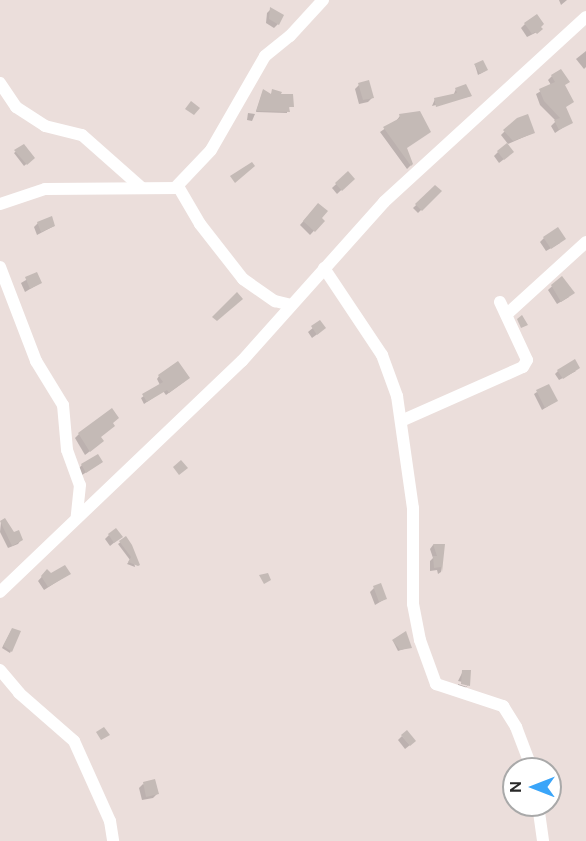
<!DOCTYPE html>
<style>
body{margin:0}
#map{position:relative;width:586px;height:841px;overflow:hidden;background:#ebdedb;font-family:"DM Sans",sans-serif}
div>[style]{position:absolute}
.shadow>*{inset:0;background:#0003}
.building>*{inset:0;background:#c4bab6}
.minor>*{height:12px;margin:-6px;padding:0 6px;transform-origin:6px;border-radius:6px;background:#fff}
span{translate:-50% -50%;white-space:nowrap;text-align:center;line-height:1.15;-webkit-text-stroke:4.5px #fff;paint-order:stroke}
.north{position:absolute;left:502px;top:757px;width:60px;height:60px;box-sizing:border-box;background:#fff;border:2px solid #a9a9a9;border-radius:50%;rotate:270deg;font-size:16px;font-weight:700;line-height:24px;text-align:center;color:#292929}
.north::after{content:'';display:block;margin:auto;width:21px;height:27px;background:#3aa5f9;clip-path:polygon(50% 0,100% 100%,50% 72%,0 100%)}
</style>
<div id="map">
<div class="shadow">
<div style="clip-path:polygon(559px 0,567px 0,561px 5px)"></div>
<div style="clip-path:polygon(271px 9px,278px 24px,274px 28px,266px 23px,267px 13px)"></div>
<div style="clip-path:polygon(525px 24px,539px 31px,527px 37px,521px 28px)"></div>
<div style="clip-path:polygon(586px 51px,586px 67px,584px 69px,576px 59px)"></div>
<div style="clip-path:polygon(475px 65px,485px 71px,478px 75px)"></div>
<div style="clip-path:polygon(552px 76px,563px 86px,564px 107px,571px 122px,555px 133px,551px 126px,556px 121px,540px 105px,536px 94px,551px 85px,548px 80px)"></div>
<div style="clip-path:polygon(359px 85px,372px 98px,368px 102px,359px 104px,355px 89px)"></div>
<div style="clip-path:polygon(456px 89px,471px 96px,432px 106px,435px 99px,453px 96px)"></div>
<div style="clip-path:polygon(263px 91px,270px 96px,273px 91px,293px 106px,287px 108px,287px 113px,256px 112px)"></div>
<div style="clip-path:polygon(248px 113px,255px 114px,252px 121px,247px 120px)"></div>
<div style="clip-path:polygon(400px 116px,406px 149px,412px 164px,407px 169px,380px 132px,396px 121px)"></div>
<div style="clip-path:polygon(517px 119px,533px 133px,508px 144px,501px 135px)"></div>
<div style="clip-path:polygon(23px 146px,33px 158px,24px 166px,14px 153px)"></div>
<div style="clip-path:polygon(498px 152px,508px 156px,499px 163px,494px 156px)"></div>
<div style="clip-path:polygon(348px 173px,353px 179px,337px 194px,332px 188px)"></div>
<div style="clip-path:polygon(435px 187px,440px 191px,418px 213px,413px 208px)"></div>
<div style="clip-path:polygon(314px 209px,323px 221px,310px 235px,300px 225px)"></div>
<div style="clip-path:polygon(38px 223px,54px 226px,37px 235px,34px 227px)"></div>
<div style="clip-path:polygon(544px 238px,560px 243px,546px 251px,540px 242px)"></div>
<div style="clip-path:polygon(36px 274px,40px 283px,25px 292px,21px 283px)"></div>
<div style="clip-path:polygon(561px 278px,569px 297px,557px 304px,548px 290px)"></div>
<div style="clip-path:polygon(320px 322px,320px 332px,312px 338px,308px 332px)"></div>
<div style="clip-path:polygon(558px 371px,576px 371px,559px 380px,555px 374px)"></div>
<div style="clip-path:polygon(159px 376px,185px 381px,166px 395px,163px 391px,144px 404px,141px 398px,160px 385px,157px 379px)"></div>
<div style="clip-path:polygon(537px 392px,556px 401px,542px 410px,534px 394px)"></div>
<div style="clip-path:polygon(79px 434px,99px 437px,98px 445px,85px 455px,75px 438px)"></div>
<div style="clip-path:polygon(102px 462px,82px 475px,78px 469px,82px 465px)"></div>
<div style="clip-path:polygon(1px 522px,21px 540px,18px 544px,8px 548px,0 532px)"></div>
<div style="clip-path:polygon(109px 535px,121px 537px,110px 546px,105px 539px)"></div>
<div style="clip-path:polygon(126px 538px,131px 545px,135px 567px,127px 564px,130px 560px,118px 544px)"></div>
<div style="clip-path:polygon(433px 545px,444px 545px,441px 572px,438px 574px,437px 570px,430px 571px,430px 561px,433px 558px,430px 549px)"></div>
<div style="clip-path:polygon(47px 571px,51px 575px,69px 574px,44px 590px,38px 581px)"></div>
<div style="clip-path:polygon(374px 588px,385px 599px,375px 605px,370px 592px)"></div>
<div style="clip-path:polygon(11px 631px,19px 632px,10px 653px,2px 648px)"></div>
<div style="clip-path:polygon(393px 641px,410px 647px,398px 651px)"></div>
<div style="clip-path:polygon(463px 671px,468px 685px,464px 689px,458px 687px,458px 684px,467px 687px,467px 683px,458px 681px)"></div>
<div style="clip-path:polygon(402px 736px,410px 745px,405px 749px,398px 740px)"></div>
<div style="clip-path:polygon(143px 784px,157px 794px,153px 798px,142px 800px,139px 788px)"></div>
</div>
<div class="building">
<div style="clip-path:polygon(270px 7px,284px 15px,279px 25px,269px 19px)"></div>
<div style="clip-path:polygon(537px 14px,544px 24px,541px 27px,543px 29px,537px 34px,535px 32px,532px 34px,524px 23px)"></div>
<div style="clip-path:polygon(483px 60px,488px 70px,480px 74px,474px 64px)"></div>
<div style="clip-path:polygon(561px 69px,570px 82px,565px 85px,574px 102px,566px 107px,573px 123px,559px 130px,554px 120px,560px 118px,544px 101px,539px 89px,555px 82px,551px 75px)"></div>
<div style="clip-path:polygon(369px 80px,374px 98px,363px 100px,358px 83px)"></div>
<div style="clip-path:polygon(466px 84px,472px 96px,436px 107px,434px 98px,457px 93px,455px 88px)"></div>
<div style="clip-path:polygon(263px 89px,271px 94px,272px 89px,282px 92px,281px 94px,293px 94px,294px 107px,289px 107px,290px 112px,256px 111px)"></div>
<div style="clip-path:polygon(191px 101px,200px 108px,194px 115px,185px 109px)"></div>
<div style="clip-path:polygon(420px 111px,431px 132px,407px 148px,413px 164px,411px 166px,383px 127px,400px 118px,399px 114px)"></div>
<div style="clip-path:polygon(528px 114px,535px 133px,513px 141px,503px 130px,517px 118px)"></div>
<div style="clip-path:polygon(507px 143px,514px 152px,504px 160px,497px 151px)"></div>
<div style="clip-path:polygon(24px 144px,35px 158px,27px 165px,14px 150px)"></div>
<div style="clip-path:polygon(252px 162px,255px 166px,235px 183px,230px 176px)"></div>
<div style="clip-path:polygon(348px 171px,355px 179px,342px 191px,335px 183px)"></div>
<div style="clip-path:polygon(435px 185px,442px 191px,422px 211px,415px 204px)"></div>
<div style="clip-path:polygon(318px 203px,328px 211px,322px 218px,325px 221px,315px 232px,303px 221px)"></div>
<div style="clip-path:polygon(52px 216px,55px 226px,41px 232px,37px 222px)"></div>
<div style="clip-path:polygon(558px 227px,566px 239px,551px 249px,543px 237px)"></div>
<div style="clip-path:polygon(37px 272px,42px 283px,30px 289px,25px 277px)"></div>
<div style="clip-path:polygon(562px 276px,575px 293px,561px 302px,551px 285px)"></div>
<div style="clip-path:polygon(237px 292px,243px 299px,217px 321px,212px 317px)"></div>
<div style="clip-path:polygon(522px 315px,528px 325px,521px 328px,517px 319px)"></div>
<div style="clip-path:polygon(320px 320px,326px 328px,317px 335px,311px 326px)"></div>
<div style="clip-path:polygon(575px 359px,580px 368px,563px 379px,557px 370px)"></div>
<div style="clip-path:polygon(178px 361px,190px 378px,169px 393px,167px 390px,147px 402px,142px 394px,163px 382px,158px 375px)"></div>
<div style="clip-path:polygon(549px 384px,558px 401px,545px 408px,536px 390px)"></div>
<div style="clip-path:polygon(112px 408px,119px 418px,113px 423px,115px 426px,101px 437px,104px 441px,90px 452px,78px 433px)"></div>
<div style="clip-path:polygon(98px 454px,103px 462px,86px 473px,81px 464px)"></div>
<div style="clip-path:polygon(181px 460px,188px 468px,179px 475px,173px 467px)"></div>
<div style="clip-path:polygon(5px 518px,14px 532px,19px 530px,23px 540px,12px 546px,0 521px)"></div>
<div style="clip-path:polygon(116px 528px,123px 537px,114px 543px,108px 534px)"></div>
<div style="clip-path:polygon(126px 536px,132px 545px,140px 565px,138px 566px,128px 562px,131px 557px,119px 541px)"></div>
<div style="clip-path:polygon(433px 544px,445px 544px,442px 572px,441px 567px,434px 568px,433px 556px,437px 556px)"></div>
<div style="clip-path:polygon(65px 565px,71px 574px,48px 587px,41px 576px,47px 569px,51px 573px)"></div>
<div style="clip-path:polygon(268px 573px,271px 580px,264px 584px,259px 575px)"></div>
<div style="clip-path:polygon(381px 583px,387px 599px,379px 602px,373px 586px)"></div>
<div style="clip-path:polygon(12px 628px,21px 631px,12px 652px,3px 646px)"></div>
<div style="clip-path:polygon(406px 631px,412px 648px,400px 650px,392px 640px)"></div>
<div style="clip-path:polygon(462px 670px,471px 670px,470px 686px,461px 684px)"></div>
<div style="clip-path:polygon(104px 727px,110px 735px,101px 740px,96px 732px)"></div>
<div style="clip-path:polygon(407px 730px,416px 741px,410px 746px,401px 735px)"></div>
<div style="clip-path:polygon(155px 779px,159px 794px,146px 797px,143px 782px)"></div>
</div>
<div class="minor">
<div style="left:0;top:83px;width:29px;rotate:56deg"></div>
<div style="left:16px;top:107px;width:35px;rotate:33deg"></div>
<div style="left:45px;top:126px;width:38px;rotate:14deg"></div>
<div style="left:82px;top:135px;width:80px;rotate:41.5deg"></div>
<div style="left:175px;top:188px;width:52px;rotate:-46.5deg"></div>
<div style="left:211px;top:150px;width:108px;rotate:-60.1deg"></div>
<div style="left:265px;top:56px;width:32px;rotate:-39deg"></div>
<div style="left:290px;top:36px;width:49px;rotate:-47.5deg"></div>
<div style="left:0;top:204px;width:47px;rotate:-18.4deg"></div>
<div style="left:45px;top:189px;width:134px;rotate:-0.4deg"></div>
<div style="left:179px;top:188px;width:42px;rotate:59.7deg"></div>
<div style="left:200px;top:224px;width:70px;rotate:52deg"></div>
<div style="left:243px;top:279px;width:39px;rotate:35deg"></div>
<div style="left:275px;top:301px;width:16px;rotate:14deg"></div>
<div style="left:0;top:267px;width:101px;rotate:69deg"></div>
<div style="left:36px;top:361px;width:52px;rotate:58.5deg"></div>
<div style="left:63px;top:405px;width:45px;rotate:84.9deg"></div>
<div style="left:67px;top:450px;width:37px;rotate:70deg"></div>
<div style="left:80px;top:485px;width:31px;rotate:96deg"></div>
<div style="left:324px;top:268px;width:105px;rotate:56.3deg"></div>
<div style="left:382px;top:355px;width:44px;rotate:69.9deg"></div>
<div style="left:397px;top:396px;width:113px;rotate:81.9deg"></div>
<div style="left:413px;top:508px;width:96px;rotate:90deg"></div>
<div style="left:413px;top:604px;width:37px;rotate:79deg"></div>
<div style="left:420px;top:640px;width:47px;rotate:70deg"></div>
<div style="left:436px;top:684px;width:71px;rotate:18.2deg"></div>
<div style="left:503px;top:706px;width:25px;rotate:58deg"></div>
<div style="left:516px;top:727px;width:45px;rotate:69.1deg"></div>
<div style="left:507px;top:314px;width:107px;rotate:-42.3deg"></div>
<div style="left:401px;top:421px;width:133px;rotate:-23.9deg"></div>
<div style="left:523px;top:367px;width:8px;rotate:-60deg"></div>
<div style="left:527px;top:360px;width:64px;rotate:-115deg"></div>
<div style="left:0;top:592px;width:335px;rotate:-43.7deg"></div>
<div style="left:242px;top:361px;width:213px;rotate:-48.2deg"></div>
<div style="left:384px;top:202px;width:274px;rotate:-42.5deg"></div>
<div style="left:0;top:670px;width:30px;rotate:50deg"></div>
<div style="left:19px;top:693px;width:73px;rotate:41.1deg"></div>
<div style="left:74px;top:741px;width:88px;rotate:65.8deg"></div>
<div style="left:110px;top:821px;width:20px;rotate:81deg"></div>
<div style="left:538px;top:805px;width:36px;rotate:82deg"></div>
</div>
<div class="north">N</div>
</div>
